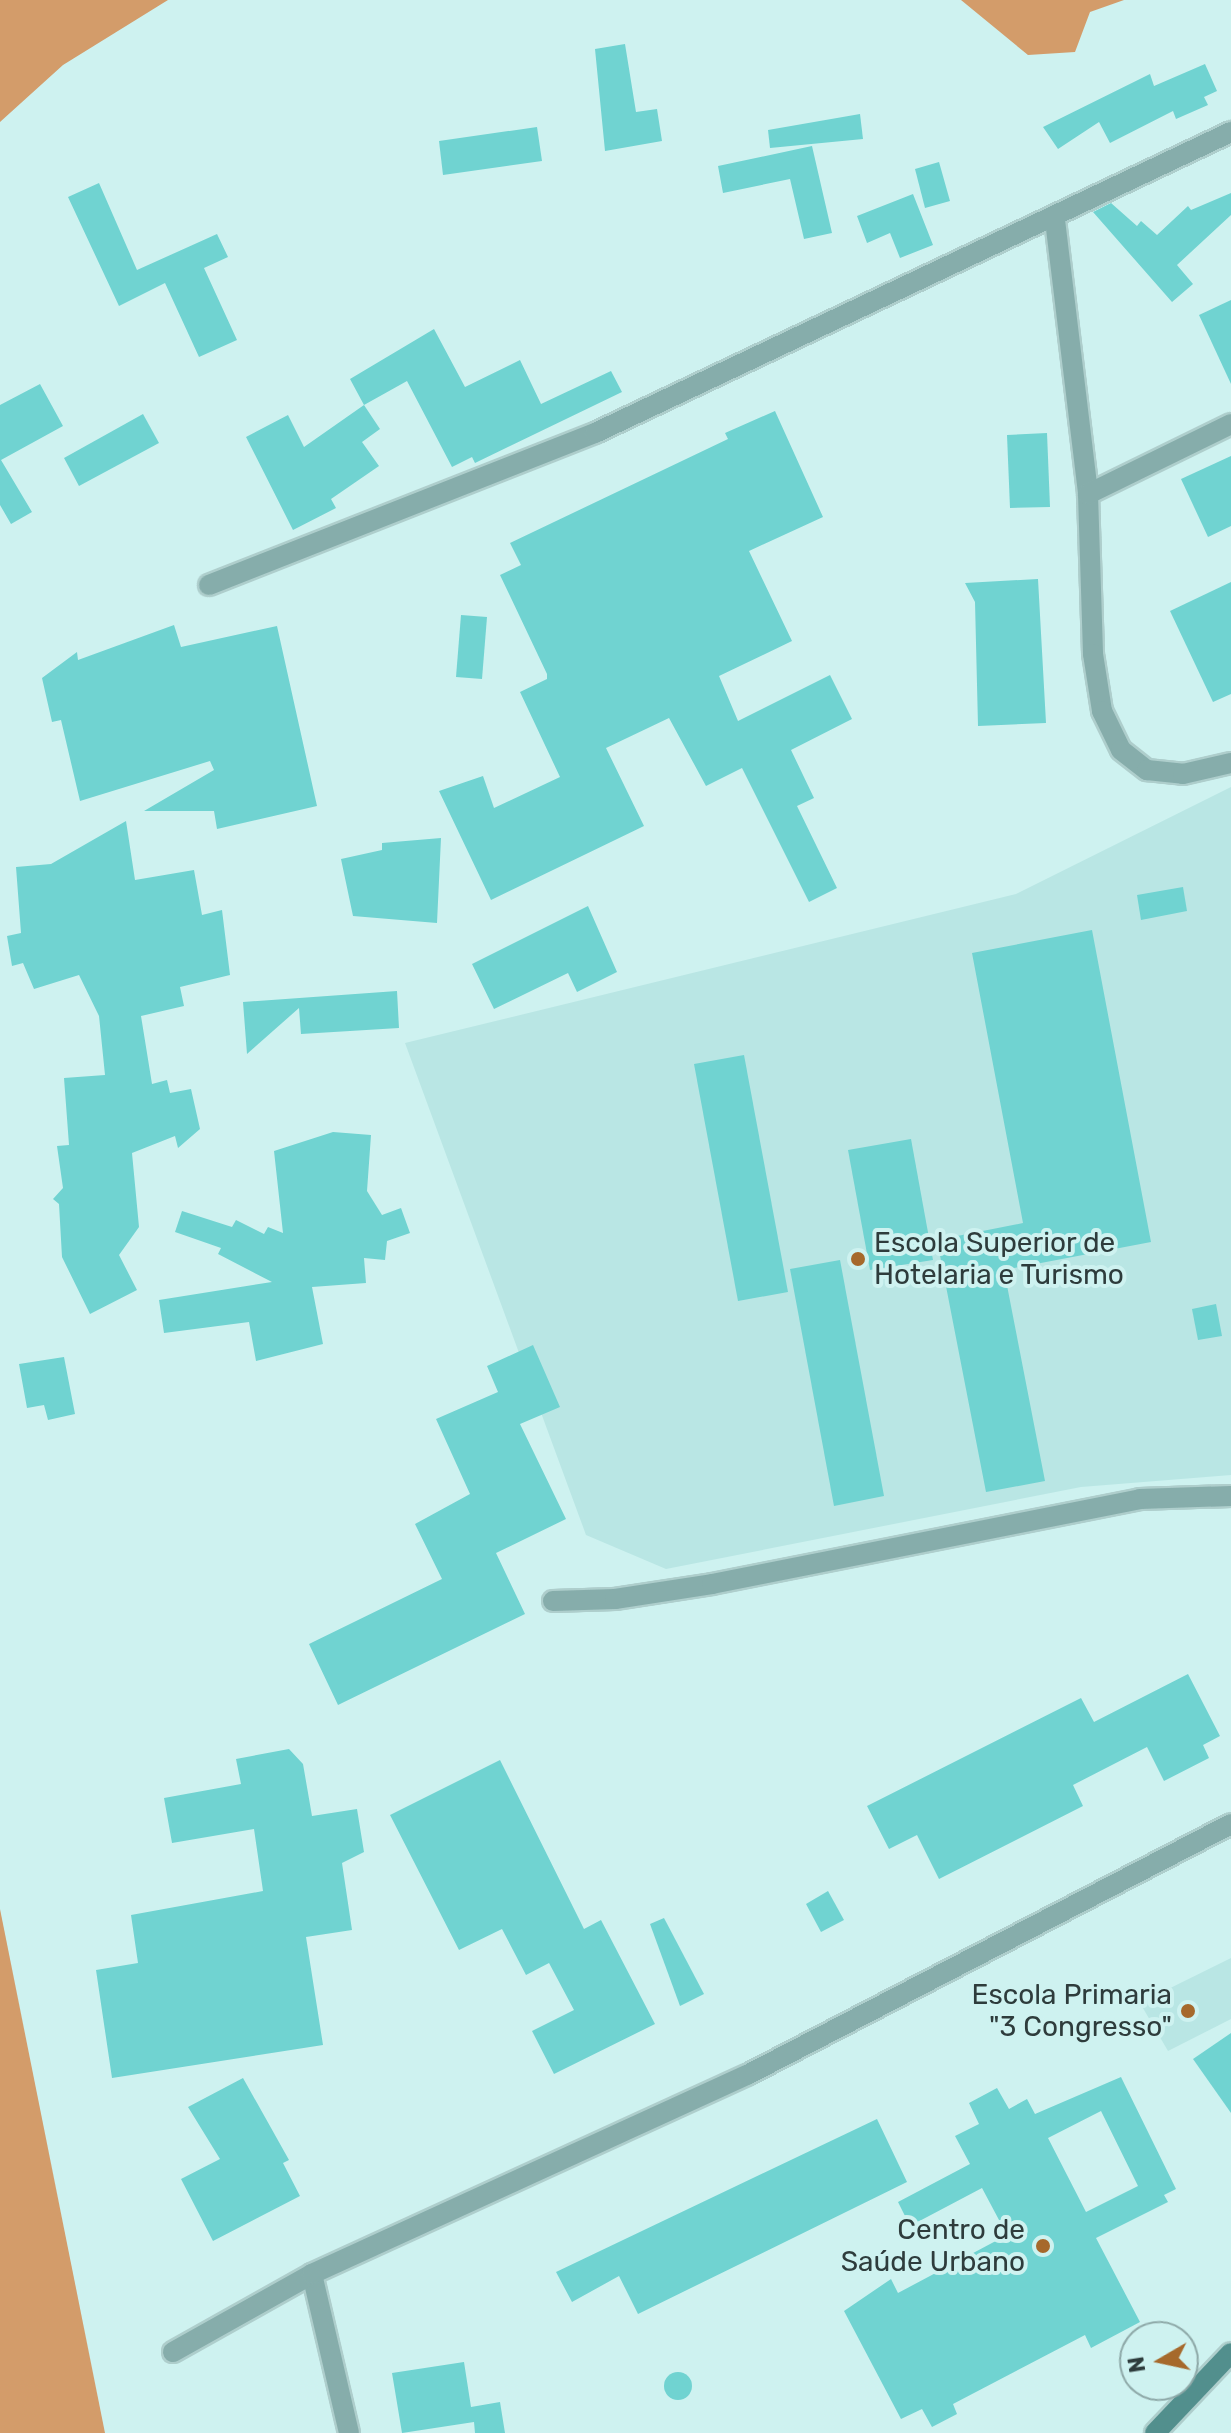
<!DOCTYPE html>
<meta charset="utf-8">
<style>
body{margin:0}
#map{position:relative;width:1231px;height:2433px;overflow:hidden;background:#cef2f0;font-family:Rubik,sans-serif}
div>[style]{position:absolute}
.built>*{inset:0;background:#b9e6e4}
.water>*{inset:0;background:#d39c6a}
.building>*{inset:0;background:#70d3d1}
.round{border-radius:50%}
.roads{filter:drop-shadow(2px 0 #aececc) drop-shadow(-2px 0 #aececc) drop-shadow(0 2px #aececc) drop-shadow(0 -2px #aececc)}
.street>*{height:20px;margin:-10px;padding:0 10px;transform-origin:10px;border-radius:10px;background:#86adab}
.secondary>*{height:20px;margin:-10px;padding:0 10px;transform-origin:10px;border-radius:10px;background:#528f8d}
.dots>*{width:22px;height:22px;translate:-50% -50%;box-sizing:border-box;border:4px solid #cef2f0;border-radius:50%}
span{translate:-50% -50%;white-space:nowrap;text-align:center;line-height:1.15;-webkit-text-stroke:8px #cef2f0;paint-order:stroke}
.poi-label{font-size:28px;color:#2e3c3c}
.left{translate:0 -50%;text-align:left}
.right{translate:-100% -50%;text-align:right}
.north{position:absolute;left:1119px;top:2321px;width:80px;height:80px;box-sizing:border-box;background:#cef2f0;border:2px solid #8ea9a8;border-radius:50%;rotate:261deg;font-size:22px;font-weight:700;line-height:32px;text-align:center;color:#2e3c3c}
.north::after{content:'';display:block;margin:auto;width:28px;height:36px;background:#a6692c;clip-path:polygon(50% 0,100% 100%,50% 72%,0 100%)}
</style>
<div id="map">
<div class="built">
<div style="clip-path:polygon(1231px 787px,1231px 1475px,1081px 1487px,666px 1569px,586px 1535px,405px 1043px,1016px 894px)"></div>
<div style="clip-path:polygon(1231px 1958px,1231px 2019px,1168px 2051px,1140px 2003px)"></div>
</div>
<div class="water">
<div style="clip-path:polygon(0 0,168px 0,63px 65px,0 122px)"></div>
<div style="clip-path:polygon(961px 0,1124px 0,1090px 12px,1075px 52px,1028px 55px)"></div>
<div style="clip-path:polygon(0 1909px,105px 2433px,0 2433px)"></div>
</div>
<div class="building">
<div style="clip-path:polygon(625px 44px,636px 112px,657px 109px,662px 141px,605px 151px,595px 49px)"></div>
<div style="clip-path:polygon(1205px 64px,1217px 91px,1204px 97px,1208px 105px,1176px 119px,1173px 111px,1110px 143px,1099px 122px,1058px 149px,1043px 127px,1150px 74px,1154px 86px)"></div>
<div style="clip-path:polygon(860px 114px,863px 139px,770px 148px,768px 130px)"></div>
<div style="clip-path:polygon(537px 127px,542px 161px,443px 175px,439px 141px)"></div>
<div style="clip-path:polygon(812px 146px,832px 233px,804px 239px,790px 179px,723px 193px,718px 166px)"></div>
<div style="clip-path:polygon(939px 162px,950px 201px,925px 208px,915px 169px)"></div>
<div style="clip-path:polygon(99px 183px,137px 270px,217px 234px,228px 257px,204px 268px,237px 340px,199px 357px,165px 283px,119px 306px,68px 197px)"></div>
<div style="clip-path:polygon(1231px 193px,1231px 215px,1177px 265px,1193px 284px,1172px 302px,1093px 212px,1111px 203px,1137px 226px,1141px 221px,1157px 235px,1188px 206px,1191px 210px)"></div>
<div style="clip-path:polygon(913px 194px,933px 245px,900px 258px,890px 233px,867px 243px,857px 216px)"></div>
<div style="clip-path:polygon(1231px 300px,1231px 384px,1199px 315px)"></div>
<div style="clip-path:polygon(434px 329px,465px 387px,520px 360px,541px 404px,611px 371px,622px 392px,475px 463px,472px 457px,452px 467px,407px 381px,364px 405px,350px 379px)"></div>
<div style="clip-path:polygon(40px 384px,63px 426px,1px 460px,32px 512px,11px 524px,0 505px,0 405px)"></div>
<div style="clip-path:polygon(364px 405px,380px 429px,362px 442px,379px 466px,331px 499px,336px 508px,293px 530px,246px 437px,288px 415px,304px 447px)"></div>
<div style="clip-path:polygon(775px 411px,823px 517px,749px 551px,792px 641px,719px 676px,738px 721px,830px 675px,852px 719px,791px 750px,814px 798px,797px 806px,837px 888px,809px 902px,742px 768px,706px 786px,669px 718px,606px 748px,644px 826px,491px 900px,439px 791px,483px 776px,494px 808px,560px 777px,520px 692px,547px 679px,547px 674px,500px 575px,521px 565px,510px 543px,728px 439px,725px 433px)"></div>
<div style="clip-path:polygon(143px 414px,159px 443px,79px 486px,64px 458px)"></div>
<div style="clip-path:polygon(1047px 433px,1050px 507px,1010px 508px,1007px 435px)"></div>
<div style="clip-path:polygon(1231px 456px,1231px 526px,1208px 537px,1181px 479px)"></div>
<div style="clip-path:polygon(1038px 579px,1046px 723px,978px 726px,975px 602px,965px 583px)"></div>
<div style="clip-path:polygon(1231px 582px,1231px 694px,1213px 702px,1170px 611px)"></div>
<div style="clip-path:polygon(461px 615px,487px 617px,482px 679px,456px 677px)"></div>
<div style="clip-path:polygon(174px 625px,181px 647px,277px 626px,317px 806px,217px 829px,214px 811px,144px 811px,214px 770px,210px 761px,80px 801px,61px 720px,52px 722px,42px 678px,77px 652px,78px 660px)"></div>
<div style="clip-path:polygon(126px 821px,135px 880px,194px 870px,202px 915px,222px 910px,230px 975px,180px 987px,184px 1006px,141px 1016px,152px 1084px,167px 1080px,170px 1093px,191px 1089px,200px 1129px,178px 1148px,175px 1136px,132px 1153px,139px 1227px,119px 1255px,137px 1290px,90px 1314px,62px 1257px,59px 1204px,53px 1199px,63px 1188px,57px 1146px,69px 1145px,64px 1078px,105px 1075px,99px 1016px,79px 975px,34px 989px,23px 963px,12px 966px,7px 936px,21px 933px,16px 867px,51px 864px)"></div>
<div style="clip-path:polygon(441px 838px,437px 923px,353px 916px,341px 859px,382px 850px,382px 843px)"></div>
<div style="clip-path:polygon(1183px 887px,1187px 911px,1141px 920px,1137px 895px)"></div>
<div style="clip-path:polygon(588px 906px,617px 972px,577px 992px,568px 973px,494px 1009px,472px 964px)"></div>
<div style="clip-path:polygon(1092px 930px,1151px 1242px,1004px 1270px,1045px 1481px,986px 1492px,937px 1240px,1023px 1223px,972px 953px)"></div>
<div style="clip-path:polygon(397px 991px,399px 1028px,301px 1034px,299px 1008px,247px 1054px,243px 1002px)"></div>
<div style="clip-path:polygon(744px 1055px,788px 1292px,738px 1301px,694px 1064px)"></div>
<div style="clip-path:polygon(333px 1132px,371px 1135px,367px 1191px,382px 1215px,401px 1208px,410px 1233px,387px 1241px,385px 1260px,364px 1258px,366px 1283px,312px 1287px,323px 1344px,256px 1361px,249px 1322px,164px 1333px,159px 1300px,272px 1282px,218px 1254px,221px 1248px,175px 1232px,182px 1211px,232px 1227px,236px 1220px,264px 1234px,268px 1227px,283px 1233px,274px 1151px)"></div>
<div style="clip-path:polygon(911px 1139px,933px 1260px,870px 1270px,848px 1150px)"></div>
<div style="clip-path:polygon(840px 1260px,884px 1496px,834px 1506px,790px 1269px)"></div>
<div style="clip-path:polygon(1216px 1304px,1222px 1336px,1198px 1340px,1192px 1309px)"></div>
<div style="clip-path:polygon(533px 1345px,560px 1407px,520px 1424px,566px 1519px,496px 1553px,525px 1614px,338px 1705px,309px 1644px,442px 1579px,415px 1524px,470px 1494px,436px 1419px,498px 1392px,487px 1366px)"></div>
<div style="clip-path:polygon(64px 1357px,75px 1414px,48px 1420px,44px 1405px,27px 1408px,19px 1364px)"></div>
<div style="clip-path:polygon(1188px 1674px,1220px 1736px,1203px 1745px,1209px 1758px,1164px 1781px,1147px 1747px,1073px 1785px,1083px 1806px,939px 1879px,917px 1835px,889px 1849px,867px 1806px,1081px 1698px,1094px 1722px)"></div>
<div style="clip-path:polygon(289px 1749px,303px 1764px,312px 1816px,357px 1809px,364px 1852px,342px 1863px,352px 1930px,306px 1937px,323px 2045px,112px 2078px,96px 1970px,138px 1963px,131px 1915px,263px 1891px,254px 1829px,172px 1843px,164px 1798px,241px 1784px,236px 1759px)"></div>
<div style="clip-path:polygon(500px 1760px,584px 1929px,601px 1920px,655px 2024px,554px 2074px,532px 2031px,574px 2010px,549px 1963px,526px 1975px,502px 1929px,459px 1950px,390px 1815px)"></div>
<div style="clip-path:polygon(828px 1891px,844px 1920px,821px 1932px,806px 1904px)"></div>
<div style="clip-path:polygon(664px 1918px,704px 1994px,680px 2006px,650px 1924px)"></div>
<div style="clip-path:polygon(1231px 2033px,1231px 2113px,1193px 2059px)"></div>
<div style="clip-path:polygon(evenodd,1121px 2077px,1176px 2189px,1164px 2195px,1168px 2202px,1096px 2238px,1140px 2322px,1091px 2348px,1085px 2335px,953px 2404px,957px 2414px,932px 2427px,922px 2409px,901px 2419px,844px 2311px,891px 2279px,898px 2293px,1007px 2235px,982px 2188px,910px 2226px,898px 2202px,970px 2164px,955px 2136px,979px 2124px,969px 2103px,997px 2088px,1009px 2109px,1027px 2099px,1035px 2114px,1121px 2077px,1101px 2111px,1138px 2186px,1086px 2212px,1048px 2138px,1101px 2111px)"></div>
<div style="clip-path:polygon(243px 2078px,289px 2160px,283px 2163px,300px 2196px,213px 2241px,181px 2179px,220px 2159px,188px 2107px)"></div>
<div style="clip-path:polygon(877px 2119px,907px 2182px,638px 2314px,619px 2276px,572px 2302px,556px 2272px)"></div>
<div style="clip-path:polygon(464px 2362px,471px 2407px,500px 2402px,505px 2433px,475px 2433px,474px 2422px,402px 2433px,392px 2373px)"></div>
<div class="round" style="left:664px;top:2372px;width:28px;height:28px"></div>
</div>
<div class="roads">
<div class="street">
<div style="left:1055px;top:220px;width:276px;rotate:83.1deg"></div>
<div style="left:1088px;top:494px;width:160px;rotate:88.2deg"></div>
<div style="left:1093px;top:654px;width:58px;rotate:81deg"></div>
<div style="left:1102px;top:711px;width:43px;rotate:64deg"></div>
<div style="left:1121px;top:750px;width:33px;rotate:38deg"></div>
<div style="left:1147px;top:770px;width:36px;rotate:6deg"></div>
<div style="left:1183px;top:774px;width:49px;rotate:-12.9deg"></div>
<div style="left:1088px;top:494px;width:159px;rotate:-26.1deg"></div>
<div style="left:209px;top:585px;width:415px;rotate:-21.5deg"></div>
<div style="left:595px;top:433px;width:704px;rotate:-25.33deg"></div>
<div style="left:553px;top:1601px;width:62px;rotate:-1.8deg"></div>
<div style="left:615px;top:1599px;width:98px;rotate:-8.8deg"></div>
<div style="left:712px;top:1584px;width:436px;rotate:-11.2deg"></div>
<div style="left:1140px;top:1499px;width:91px;rotate:-1.9deg"></div>
<div style="left:312px;top:2274px;width:163px;rotate:76.9deg"></div>
<div style="left:173px;top:2352px;width:159px;rotate:-29.3deg"></div>
<div style="left:312px;top:2274px;width:478px;rotate:-24.6deg"></div>
<div style="left:747px;top:2075px;width:545px;rotate:-27.41deg"></div>
</div>
<div class="secondary">
<div style="left:1155px;top:2433px;width:110px;rotate:-46.5deg"></div>
</div>
</div>
<div class="dots">
<div style="left:858px;top:1259px;background:#a6692c"></div>
<div style="left:1188px;top:2011px;background:#a6692c"></div>
<div style="left:1043px;top:2246px;background:#a6692c"></div>
</div>
<div class="poi-label">
<span class="left" style="left:874px;top:1259px">Escola Superior de<br>Hotelaria e Turismo</span>
<span class="right" style="left:1172px;top:2011px">Escola Primaria<br>"3 Congresso"</span>
<span class="right" style="left:1025px;top:2246px">Centro de<br>Saúde Urbano</span>
</div>
<div class="north">N</div>
</div>
